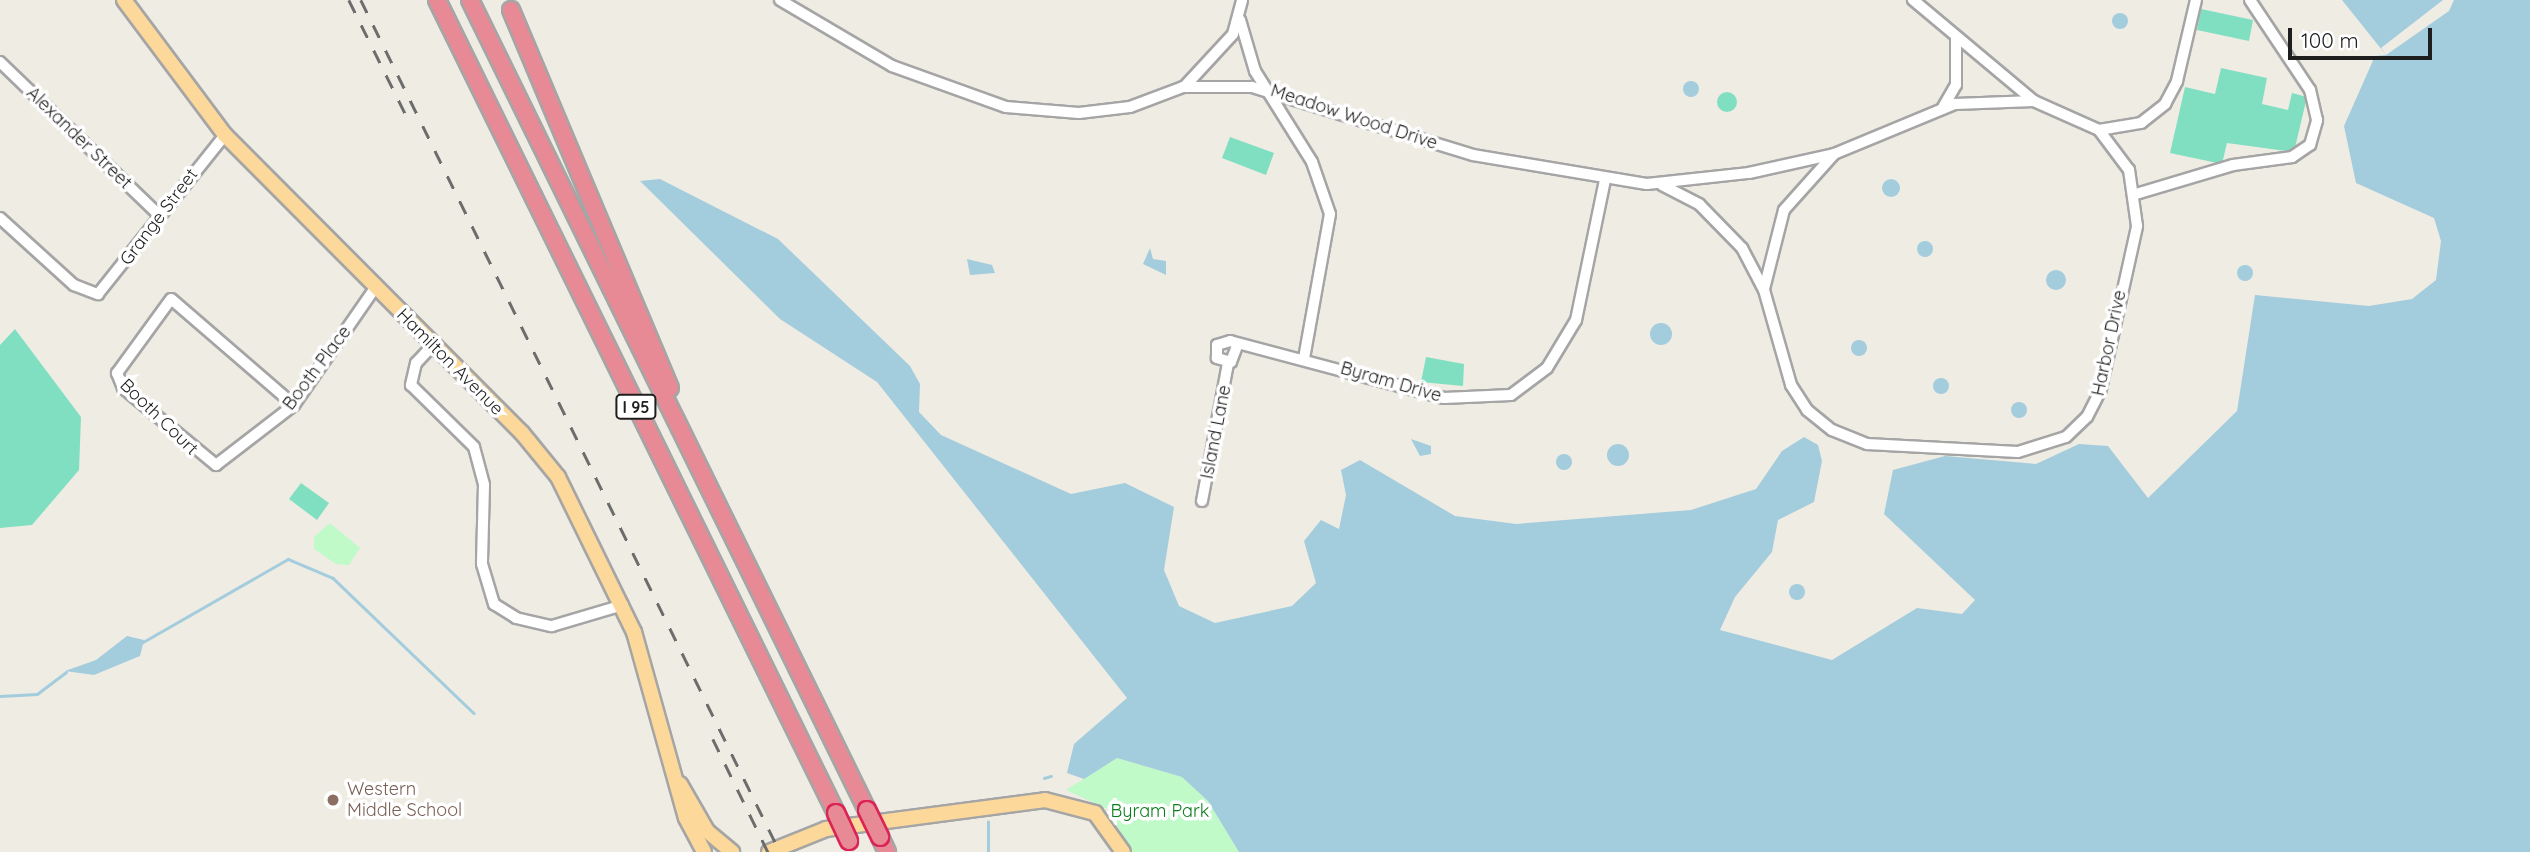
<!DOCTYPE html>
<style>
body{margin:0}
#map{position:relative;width:2530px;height:852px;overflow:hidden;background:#efece4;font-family:Quicksand,sans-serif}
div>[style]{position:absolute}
.park>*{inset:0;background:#c0fac9}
.pitch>*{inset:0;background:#81dfc1}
.round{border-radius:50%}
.water>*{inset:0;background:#a3ccdd}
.pier>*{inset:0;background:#efece4}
.stream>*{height:2.5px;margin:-1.25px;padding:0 1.25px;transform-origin:1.25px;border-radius:1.25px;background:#a3ccdd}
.roads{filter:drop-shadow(2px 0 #a5a5a5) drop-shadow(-2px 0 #a5a5a5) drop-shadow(0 2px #a5a5a5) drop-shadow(0 -2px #a5a5a5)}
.minor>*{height:10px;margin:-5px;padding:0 5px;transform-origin:5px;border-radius:5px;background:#fff}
.major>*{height:14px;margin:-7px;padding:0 7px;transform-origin:7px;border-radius:7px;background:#fcd99b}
.highway>*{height:16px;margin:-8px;padding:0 8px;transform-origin:8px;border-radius:8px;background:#e78a95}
.rail>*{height:2.5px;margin-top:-1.25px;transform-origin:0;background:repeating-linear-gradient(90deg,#6c6c6c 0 14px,transparent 0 28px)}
.bridges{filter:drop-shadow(2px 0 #db2355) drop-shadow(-2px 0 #db2355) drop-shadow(0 2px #db2355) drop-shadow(0 -2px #db2355)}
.highway-bridge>*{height:16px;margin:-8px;padding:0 8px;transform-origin:8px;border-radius:8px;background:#e78a95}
.dots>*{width:19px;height:19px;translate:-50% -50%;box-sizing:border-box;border:4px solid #fff;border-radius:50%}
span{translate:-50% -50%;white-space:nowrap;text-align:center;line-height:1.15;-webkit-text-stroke:7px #fff;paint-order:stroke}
.shield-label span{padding:2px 5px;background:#fff;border:2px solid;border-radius:5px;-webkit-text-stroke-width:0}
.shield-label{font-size:16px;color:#1e1e1e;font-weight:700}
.street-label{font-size:18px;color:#1e1e1e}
.education-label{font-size:18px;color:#785e54}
.left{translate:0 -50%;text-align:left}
.park-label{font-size:18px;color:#0b7d1c}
.scale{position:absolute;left:2288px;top:28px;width:144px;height:32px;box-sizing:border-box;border:4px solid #1e1e1e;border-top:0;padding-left:9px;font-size:21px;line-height:24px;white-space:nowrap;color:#1e1e1e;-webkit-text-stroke:5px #fff;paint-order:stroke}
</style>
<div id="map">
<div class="park">
<div style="clip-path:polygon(330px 523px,360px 548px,349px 565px,336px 564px,314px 549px,314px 537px)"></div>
<div style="clip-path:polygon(1117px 758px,1182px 777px,1208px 801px,1239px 852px,1131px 852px,1109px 810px,1066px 790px)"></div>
</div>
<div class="pitch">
<div style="clip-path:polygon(2201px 9px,2253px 20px,2249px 41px,2197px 30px)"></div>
<div style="clip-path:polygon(2221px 68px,2267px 78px,2262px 104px,2288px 110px,2292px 93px,2307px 97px,2294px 152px,2227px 143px,2222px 164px,2170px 153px,2185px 87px,2215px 94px)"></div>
<div class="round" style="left:1717px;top:92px;width:20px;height:20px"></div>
<div style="clip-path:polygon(1230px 137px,1274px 153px,1266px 175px,1222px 158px)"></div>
<div style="clip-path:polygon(15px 329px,81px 417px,79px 470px,32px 525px,0 528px,0 345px)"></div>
<div style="clip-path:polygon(1426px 357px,1464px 364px,1463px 386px,1421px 382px)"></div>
<div style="clip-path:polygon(301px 483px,329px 503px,317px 520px,289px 499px)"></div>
</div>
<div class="water">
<div style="clip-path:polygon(2342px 0,2530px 0,2530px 852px,1239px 852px,1208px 801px,1182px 777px,1117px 758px,1084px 779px,1067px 773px,1074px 744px,1127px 698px,877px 382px,780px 319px,640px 181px,660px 179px,778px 239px,910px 366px,920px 384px,919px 412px,941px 435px,1071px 494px,1125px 483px,1174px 507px,1164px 570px,1179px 606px,1215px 623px,1292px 606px,1316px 583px,1304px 541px,1321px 520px,1339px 529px,1346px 495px,1341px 470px,1360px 460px,1455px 516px,1516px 524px,1691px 510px,1756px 489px,1782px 451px,1804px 437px,1818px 445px,1822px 461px,1814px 502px,1778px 520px,1772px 552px,1735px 597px,1720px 630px,1832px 660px,1917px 608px,1962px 614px,1975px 600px,1884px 514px,1893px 470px,1945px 456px,2036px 464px,2079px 444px,2108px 446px,2148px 498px,2237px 411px,2255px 295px,2369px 306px,2412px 299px,2436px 280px,2441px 241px,2434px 218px,2356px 183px,2344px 126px,2375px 56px,2386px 55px)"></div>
<div class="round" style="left:2112px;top:13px;width:16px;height:16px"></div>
<div class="round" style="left:1683px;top:81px;width:16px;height:16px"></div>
<div class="round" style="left:1882px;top:179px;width:18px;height:18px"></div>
<div class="round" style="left:1917px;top:241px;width:16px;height:16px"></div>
<div style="clip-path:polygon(1150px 248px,1153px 259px,1166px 261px,1166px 275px,1143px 264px)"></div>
<div style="clip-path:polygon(967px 259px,992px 265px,995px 273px,970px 275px)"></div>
<div class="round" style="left:2237px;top:265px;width:16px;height:16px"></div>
<div class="round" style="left:2046px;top:270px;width:20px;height:20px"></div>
<div class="round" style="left:1650px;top:323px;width:22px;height:22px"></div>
<div class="round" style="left:1851px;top:340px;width:16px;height:16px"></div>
<div class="round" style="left:1933px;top:378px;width:16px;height:16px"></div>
<div class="round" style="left:2011px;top:402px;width:16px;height:16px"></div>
<div style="clip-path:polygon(1411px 439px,1431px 446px,1431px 454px,1420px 456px)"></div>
<div class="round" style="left:1607px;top:444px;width:22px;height:22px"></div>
<div class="round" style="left:1556px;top:454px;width:16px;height:16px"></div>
<div class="round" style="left:1789px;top:584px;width:16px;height:16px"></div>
<div style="clip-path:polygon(127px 636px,144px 640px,140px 656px,94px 675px,65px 671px,96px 660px)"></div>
</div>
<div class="pier">
<div style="clip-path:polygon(2443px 0,2454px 0,2449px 11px,2386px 55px,2381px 48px)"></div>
</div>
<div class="stream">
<div style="left:143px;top:642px;width:167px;rotate:-29.8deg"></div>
<div style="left:288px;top:559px;width:49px;rotate:22.9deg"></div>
<div style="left:333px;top:578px;width:195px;rotate:43.8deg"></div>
<div style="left:0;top:696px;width:37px;rotate:-3deg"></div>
<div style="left:37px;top:694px;width:36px;rotate:-37deg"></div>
<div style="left:1044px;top:778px;width:7px;rotate:-16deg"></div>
<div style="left:988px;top:852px;width:30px;rotate:-90deg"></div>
</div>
<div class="roads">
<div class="minor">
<div style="left:780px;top:0;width:130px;rotate:30.5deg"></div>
<div style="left:892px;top:66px;width:121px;rotate:19.8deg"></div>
<div style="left:1006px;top:107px;width:73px;rotate:4.7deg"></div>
<div style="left:1079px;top:113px;width:51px;rotate:-6.7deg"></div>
<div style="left:1130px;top:107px;width:57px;rotate:-20.7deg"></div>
<div style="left:1183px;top:87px;width:69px"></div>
<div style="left:1252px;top:87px;width:231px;rotate:17.1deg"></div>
<div style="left:1473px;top:155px;width:176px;rotate:9.5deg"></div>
<div style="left:1647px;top:184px;width:103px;rotate:-6.2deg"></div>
<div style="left:1749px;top:173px;width:87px;rotate:-12.6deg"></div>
<div style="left:1834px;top:154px;width:131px;rotate:-22.5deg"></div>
<div style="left:1955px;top:104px;width:79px;rotate:-2.2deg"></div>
<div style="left:1240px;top:20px;width:53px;rotate:73.6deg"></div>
<div style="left:1255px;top:71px;width:107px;rotate:57.9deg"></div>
<div style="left:1312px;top:162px;width:55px;rotate:70.9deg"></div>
<div style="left:1330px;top:214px;width:146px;rotate:100.2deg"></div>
<div style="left:0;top:62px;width:219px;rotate:43.9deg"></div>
<div style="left:1186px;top:85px;width:69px;rotate:-47.3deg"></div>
<div style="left:1233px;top:34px;width:35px;rotate:-75deg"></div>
<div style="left:1942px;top:109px;width:28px;rotate:-60deg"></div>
<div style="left:1956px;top:85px;width:46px;rotate:-90deg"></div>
<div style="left:2099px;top:130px;width:43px;rotate:-9.5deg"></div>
<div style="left:2141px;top:123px;width:31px;rotate:-38deg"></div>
<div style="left:2165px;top:104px;width:26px;rotate:-62deg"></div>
<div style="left:2177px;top:81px;width:83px;rotate:-76.8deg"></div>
<div style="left:1662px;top:185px;width:42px;rotate:27.2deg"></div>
<div style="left:1699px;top:204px;width:62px;rotate:45.7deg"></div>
<div style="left:1742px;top:248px;width:47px;rotate:62.4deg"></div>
<div style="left:1764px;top:290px;width:99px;rotate:74.1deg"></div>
<div style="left:1791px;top:385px;width:30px;rotate:57deg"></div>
<div style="left:1807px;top:410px;width:32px;rotate:39deg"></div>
<div style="left:1832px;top:430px;width:38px;rotate:22deg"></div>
<div style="left:1867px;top:444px;width:151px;rotate:3deg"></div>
<div style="left:2018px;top:452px;width:50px;rotate:-17.4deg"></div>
<div style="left:2066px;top:437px;width:29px;rotate:-44deg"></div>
<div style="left:2087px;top:417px;width:31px;rotate:-63deg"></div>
<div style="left:2101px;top:389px;width:167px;rotate:-77.5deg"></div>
<div style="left:2137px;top:226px;width:57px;rotate:-98.1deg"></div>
<div style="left:2129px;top:170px;width:50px;rotate:-126.9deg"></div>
<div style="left:2099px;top:130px;width:71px;rotate:-156deg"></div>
<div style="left:2034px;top:101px;width:158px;rotate:-140.1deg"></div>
<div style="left:2136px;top:194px;width:101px;rotate:-16.6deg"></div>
<div style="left:2233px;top:165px;width:60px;rotate:-7.7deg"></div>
<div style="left:2292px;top:157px;width:22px;rotate:-34deg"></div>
<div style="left:2310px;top:145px;width:26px;rotate:-74deg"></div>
<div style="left:2317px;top:120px;width:31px;rotate:-103deg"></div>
<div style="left:2310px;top:90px;width:108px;rotate:-123.7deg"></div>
<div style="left:0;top:218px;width:100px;rotate:42.2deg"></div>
<div style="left:74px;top:285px;width:26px;rotate:21deg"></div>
<div style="left:98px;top:294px;width:203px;rotate:-51.4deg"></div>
<div style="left:1764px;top:289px;width:81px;rotate:-75.8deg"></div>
<div style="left:1784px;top:210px;width:75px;rotate:-48.2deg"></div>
<div style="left:433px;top:345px;width:25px;rotate:133deg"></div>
<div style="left:416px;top:363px;width:23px;rotate:103deg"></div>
<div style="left:411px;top:385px;width:88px;rotate:44.5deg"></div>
<div style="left:474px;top:447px;width:39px;rotate:75deg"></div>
<div style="left:484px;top:485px;width:79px;rotate:91.5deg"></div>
<div style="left:482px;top:564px;width:42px;rotate:73.3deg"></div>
<div style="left:494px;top:604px;width:26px;rotate:32deg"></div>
<div style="left:516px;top:618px;width:37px;rotate:13deg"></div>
<div style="left:552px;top:626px;width:74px;rotate:-16.5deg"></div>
<div style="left:1237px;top:346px;width:17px;rotate:111deg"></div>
<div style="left:1231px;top:362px;width:15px;rotate:-164deg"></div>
<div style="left:1217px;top:358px;width:13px;rotate:-90deg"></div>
<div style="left:1217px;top:345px;width:14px;rotate:-17deg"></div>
<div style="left:1230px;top:341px;width:221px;rotate:14.9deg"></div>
<div style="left:1444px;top:398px;width:67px;rotate:-2.6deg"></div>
<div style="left:1511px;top:395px;width:45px;rotate:-36.9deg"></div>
<div style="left:1547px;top:368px;width:56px;rotate:-58.9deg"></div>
<div style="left:1576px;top:320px;width:143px;rotate:-78.3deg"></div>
<div style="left:294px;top:405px;width:162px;rotate:-139.2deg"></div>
<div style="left:171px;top:299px;width:92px;rotate:126.1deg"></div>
<div style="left:117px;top:373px;width:16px;rotate:68deg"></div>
<div style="left:123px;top:388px;width:121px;rotate:39.6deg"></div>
<div style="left:216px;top:465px;width:98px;rotate:-37.6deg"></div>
<div style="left:294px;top:405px;width:142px;rotate:-55.3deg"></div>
<div style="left:1202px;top:501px;width:140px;rotate:-79.3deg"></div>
</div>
<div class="major">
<div style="left:124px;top:0;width:169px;rotate:53.2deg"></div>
<div style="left:225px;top:135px;width:421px;rotate:45.1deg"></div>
<div style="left:522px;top:433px;width:57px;rotate:50.7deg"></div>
<div style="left:558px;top:477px;width:173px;rotate:63.9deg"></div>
<div style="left:634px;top:632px;width:193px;rotate:74.4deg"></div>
<div style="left:686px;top:818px;width:38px;rotate:62deg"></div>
<div style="left:680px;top:784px;width:54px;rotate:60.1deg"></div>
<div style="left:707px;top:831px;width:33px;rotate:40deg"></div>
<div style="left:769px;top:852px;width:61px;rotate:-22deg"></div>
<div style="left:826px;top:829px;width:221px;rotate:-7.5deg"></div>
<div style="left:1045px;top:800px;width:52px;rotate:14.6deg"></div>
<div style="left:1095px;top:813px;width:48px;rotate:54.3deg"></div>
</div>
<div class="highway">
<div style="left:437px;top:0;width:906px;rotate:63.86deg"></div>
<div style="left:470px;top:0;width:902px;rotate:63.89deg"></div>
<div style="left:511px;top:10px;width:410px;rotate:67.2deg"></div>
<div style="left:880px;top:837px;width:17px;rotate:65deg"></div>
</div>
</div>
<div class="rail">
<div style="left:349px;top:0;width:137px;rotate:63.6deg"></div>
<div style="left:361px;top:0;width:949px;rotate:63.81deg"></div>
<div style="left:713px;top:739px;width:126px;rotate:64deg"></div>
</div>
<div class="bridges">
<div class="highway-bridge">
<div style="left:867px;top:810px;width:30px;rotate:64deg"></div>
<div style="left:836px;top:813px;width:31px;rotate:65deg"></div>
</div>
</div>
<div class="dots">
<div style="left:333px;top:800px;background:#8d6e63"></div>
</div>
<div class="shield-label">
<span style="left:636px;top:407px">I 95</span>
</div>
<div class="street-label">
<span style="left:1354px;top:117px;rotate:18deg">Meadow Wood Drive</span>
<span style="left:79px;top:138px;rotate:44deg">Alexander Street</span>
<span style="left:159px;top:217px;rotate:-53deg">Grange Street</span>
<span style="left:2109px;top:343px;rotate:-78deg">Harbor Drive</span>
<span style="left:450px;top:362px;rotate:45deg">Hamilton Avenue</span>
<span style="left:317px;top:368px;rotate:-53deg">Booth Place</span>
<span style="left:1391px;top:382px;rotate:16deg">Byram Drive</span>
<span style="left:159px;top:417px;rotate:44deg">Booth Court</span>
<span style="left:1216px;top:432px;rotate:-79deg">Island Lane</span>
</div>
<div class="education-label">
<span class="left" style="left:347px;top:800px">Western<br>Middle School</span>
</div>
<div class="park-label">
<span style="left:1160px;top:811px">Byram Park</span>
</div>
<div class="scale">100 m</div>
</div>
